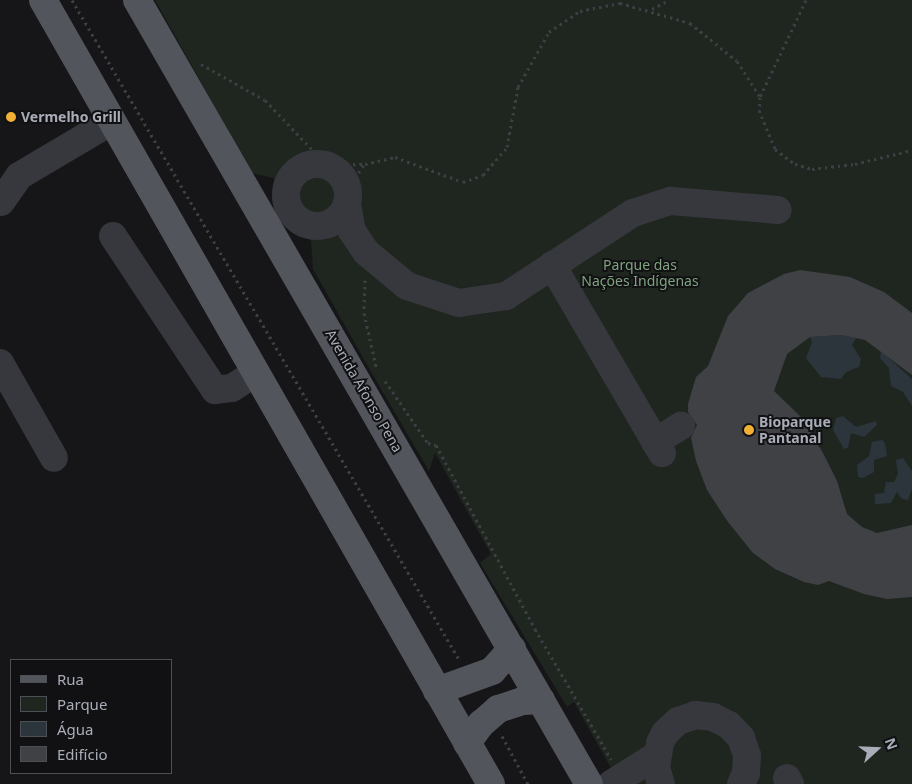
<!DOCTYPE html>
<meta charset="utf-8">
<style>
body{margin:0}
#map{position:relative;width:912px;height:784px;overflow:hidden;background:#161618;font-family:"Noto Sans",sans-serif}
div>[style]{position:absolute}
.green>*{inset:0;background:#1e261f}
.water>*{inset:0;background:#2c353c}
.building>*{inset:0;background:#404145}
.path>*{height:3px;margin-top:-1.5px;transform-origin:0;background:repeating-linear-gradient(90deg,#3d3f44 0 2.5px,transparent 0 6.5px)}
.minor>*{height:28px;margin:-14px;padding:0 14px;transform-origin:14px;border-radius:14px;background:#37383d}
.minor>.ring{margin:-14px;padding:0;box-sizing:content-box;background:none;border:28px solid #37383d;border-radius:50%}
.major>*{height:28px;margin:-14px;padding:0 14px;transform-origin:14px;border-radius:14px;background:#53555c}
.dots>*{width:14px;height:14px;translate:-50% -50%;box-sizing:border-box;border:2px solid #111113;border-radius:50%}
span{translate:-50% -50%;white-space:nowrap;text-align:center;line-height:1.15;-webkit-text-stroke:4px #111113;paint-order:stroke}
.poi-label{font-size:14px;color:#a8adb8;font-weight:700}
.left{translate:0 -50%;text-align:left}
.park-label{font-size:14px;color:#7fa381}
.street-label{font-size:14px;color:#a8adb8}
.legend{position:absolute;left:10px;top:659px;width:162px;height:115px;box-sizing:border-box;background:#111113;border:1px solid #4d4f55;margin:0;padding:6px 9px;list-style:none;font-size:15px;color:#a8adb8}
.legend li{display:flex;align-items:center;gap:10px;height:25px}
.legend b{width:25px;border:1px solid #4d4f55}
.north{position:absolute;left:852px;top:724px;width:50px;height:50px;-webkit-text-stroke:4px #111113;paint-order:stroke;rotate:70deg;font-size:14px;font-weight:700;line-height:20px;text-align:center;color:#a8adb8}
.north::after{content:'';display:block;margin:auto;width:18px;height:22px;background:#a8adb8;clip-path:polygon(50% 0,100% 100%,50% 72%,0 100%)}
</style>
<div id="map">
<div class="green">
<div style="clip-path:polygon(155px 0,912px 0,912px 784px,620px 784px,574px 702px,567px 707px,480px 563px,491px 554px,435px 453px,429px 471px,370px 370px,313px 269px,311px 241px,294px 208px,273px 178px,252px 173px)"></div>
</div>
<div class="water">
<div style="clip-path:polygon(842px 335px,856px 338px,852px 345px,861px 359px,859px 367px,846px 372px,841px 379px,821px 377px,806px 358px,812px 342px,810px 337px)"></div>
<div style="clip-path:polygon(881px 351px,912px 379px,912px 406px,903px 392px,891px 386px,889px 368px,880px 358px)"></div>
<div style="clip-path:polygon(843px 416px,856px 427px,876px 421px,877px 425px,864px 437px,851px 433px,848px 448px,844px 449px,833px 430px,836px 418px)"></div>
<div style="clip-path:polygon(882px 440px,885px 443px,887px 456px,874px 460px,874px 472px,863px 478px,858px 477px,857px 465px,869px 456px,872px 442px)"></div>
<div style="clip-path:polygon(903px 458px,912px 471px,912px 489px,908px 500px,902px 499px,897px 492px,891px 503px,875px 504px,875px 494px,884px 493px,886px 482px,894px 482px,898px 474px,896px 460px)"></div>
</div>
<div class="building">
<div style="clip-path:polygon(800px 270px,850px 277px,884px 292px,912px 313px,912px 375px,865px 340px,842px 335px,810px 337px,787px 354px,774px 391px,800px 416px,823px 453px,837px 481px,847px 514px,862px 527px,877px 533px,912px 525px,912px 597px,887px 599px,864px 594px,829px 581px,818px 585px,804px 582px,775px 569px,753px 553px,728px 522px,707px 490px,696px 461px,691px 438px,697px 425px,688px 412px,688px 404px,696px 377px,708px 366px,728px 316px,748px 293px,784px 274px)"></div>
</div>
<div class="path">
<div style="left:72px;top:0;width:766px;rotate:59.59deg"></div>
<div style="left:806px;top:0;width:107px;rotate:115.4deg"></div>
<div style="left:760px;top:97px;width:13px;rotate:94deg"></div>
<div style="left:759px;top:110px;width:42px;rotate:67.7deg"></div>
<div style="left:775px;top:149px;width:25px;rotate:37deg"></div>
<div style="left:795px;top:164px;width:18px;rotate:16deg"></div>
<div style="left:812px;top:169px;width:43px;rotate:-6.6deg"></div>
<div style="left:855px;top:164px;width:59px;rotate:-13.8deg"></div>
<div style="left:652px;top:9px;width:19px;rotate:-28deg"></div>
<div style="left:201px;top:64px;width:73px;rotate:29.4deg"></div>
<div style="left:265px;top:100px;width:90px;rotate:46.4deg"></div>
<div style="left:327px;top:165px;width:38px;rotate:-2deg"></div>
<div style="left:365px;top:164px;width:31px;rotate:-13deg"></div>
<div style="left:395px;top:157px;width:72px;rotate:20.2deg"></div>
<div style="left:463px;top:182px;width:21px;rotate:-19deg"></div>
<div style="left:483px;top:175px;width:37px;rotate:-49deg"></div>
<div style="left:507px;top:147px;width:61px;rotate:-79.6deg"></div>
<div style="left:518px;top:87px;width:63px;rotate:-60.6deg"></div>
<div style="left:549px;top:32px;width:37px;rotate:-34deg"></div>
<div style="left:580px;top:11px;width:41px;rotate:-11.3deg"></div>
<div style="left:620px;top:3px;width:73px;rotate:15.9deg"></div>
<div style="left:690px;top:23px;width:60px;rotate:39deg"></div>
<div style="left:737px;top:61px;width:43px;rotate:57.4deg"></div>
<div style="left:352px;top:184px;width:23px;rotate:-59deg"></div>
<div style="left:365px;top:280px;width:33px;rotate:92deg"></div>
<div style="left:364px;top:313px;width:58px;rotate:77.2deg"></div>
<div style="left:385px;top:381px;width:75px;rotate:55.3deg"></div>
<div style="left:428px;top:443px;width:8px;rotate:14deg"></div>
<div style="left:436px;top:445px;width:209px;rotate:61.7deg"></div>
<div style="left:535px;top:629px;width:151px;rotate:59.7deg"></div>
<div style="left:502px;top:736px;width:55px;rotate:61.6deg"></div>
</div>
<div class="minor">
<div class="ring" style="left:286px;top:164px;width:34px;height:34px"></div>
<div style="left:1px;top:202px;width:32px;rotate:-55deg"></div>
<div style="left:19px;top:176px;width:108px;rotate:-30.6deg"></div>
<div style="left:347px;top:204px;width:27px;rotate:80deg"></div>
<div style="left:352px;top:231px;width:25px;rotate:56deg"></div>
<div style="left:366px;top:252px;width:53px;rotate:39.7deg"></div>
<div style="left:407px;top:286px;width:55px;rotate:18.1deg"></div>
<div style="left:459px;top:303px;width:48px;rotate:-8.5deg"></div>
<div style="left:506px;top:296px;width:152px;rotate:-33.2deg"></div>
<div style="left:633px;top:213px;width:40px;rotate:-18deg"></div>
<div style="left:671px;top:201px;width:107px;rotate:4.8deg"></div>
<div style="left:113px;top:236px;width:185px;rotate:56.5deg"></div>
<div style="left:215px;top:390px;width:17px;rotate:-7deg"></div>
<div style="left:232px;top:388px;width:27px;rotate:-33deg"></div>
<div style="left:552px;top:265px;width:218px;rotate:59.7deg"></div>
<div style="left:0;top:363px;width:109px;rotate:60.4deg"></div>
<div style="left:655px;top:442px;width:31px;rotate:-32deg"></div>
<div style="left:787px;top:778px;width:7px;rotate:63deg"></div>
<div style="left:611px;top:784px;width:54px;rotate:-32.2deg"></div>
<div style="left:661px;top:784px;width:17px;rotate:-107deg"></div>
<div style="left:656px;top:768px;width:25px;rotate:-81deg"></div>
<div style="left:660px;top:743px;width:11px;rotate:-63deg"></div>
<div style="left:665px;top:733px;width:18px;rotate:-43deg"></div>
<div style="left:678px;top:721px;width:18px;rotate:-19deg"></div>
<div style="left:695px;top:715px;width:18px;rotate:6deg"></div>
<div style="left:713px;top:717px;width:18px;rotate:27deg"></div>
<div style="left:729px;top:725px;width:18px;rotate:47deg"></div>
<div style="left:741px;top:738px;width:18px;rotate:71deg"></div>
<div style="left:747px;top:755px;width:18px;rotate:93deg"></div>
<div style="left:746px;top:773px;width:12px;rotate:114deg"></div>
</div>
<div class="major">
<div style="left:43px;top:0;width:903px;rotate:60.26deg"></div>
<div style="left:137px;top:0;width:905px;rotate:60.04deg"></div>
<div style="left:437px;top:691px;width:59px;rotate:-20deg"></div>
<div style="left:492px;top:671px;width:30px;rotate:-48deg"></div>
<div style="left:467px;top:743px;width:24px;rotate:-54deg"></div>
<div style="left:481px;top:724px;width:23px;rotate:-41deg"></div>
<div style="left:498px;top:709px;width:26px;rotate:-18deg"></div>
<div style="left:523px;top:701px;width:18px;rotate:-3deg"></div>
</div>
<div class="dots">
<div style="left:11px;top:117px;background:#f2b134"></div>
<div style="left:749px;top:430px;background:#f2b134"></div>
</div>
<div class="poi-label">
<span class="left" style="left:21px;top:117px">Vermelho Grill</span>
<span class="left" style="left:759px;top:430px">Bioparque<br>Pantanal</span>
</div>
<div class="park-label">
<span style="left:640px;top:273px">Parque das<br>Nações Indígenas</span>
</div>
<div class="street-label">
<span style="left:364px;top:391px;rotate:60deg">Avenida Afonso Pena</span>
</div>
<ul class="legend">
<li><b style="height:6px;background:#53555c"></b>Rua</li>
<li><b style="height:14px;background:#1e261f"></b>Parque</li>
<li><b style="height:14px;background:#2c353c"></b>Água</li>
<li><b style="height:14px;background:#404145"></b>Edifício</li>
</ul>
<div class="north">N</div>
</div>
